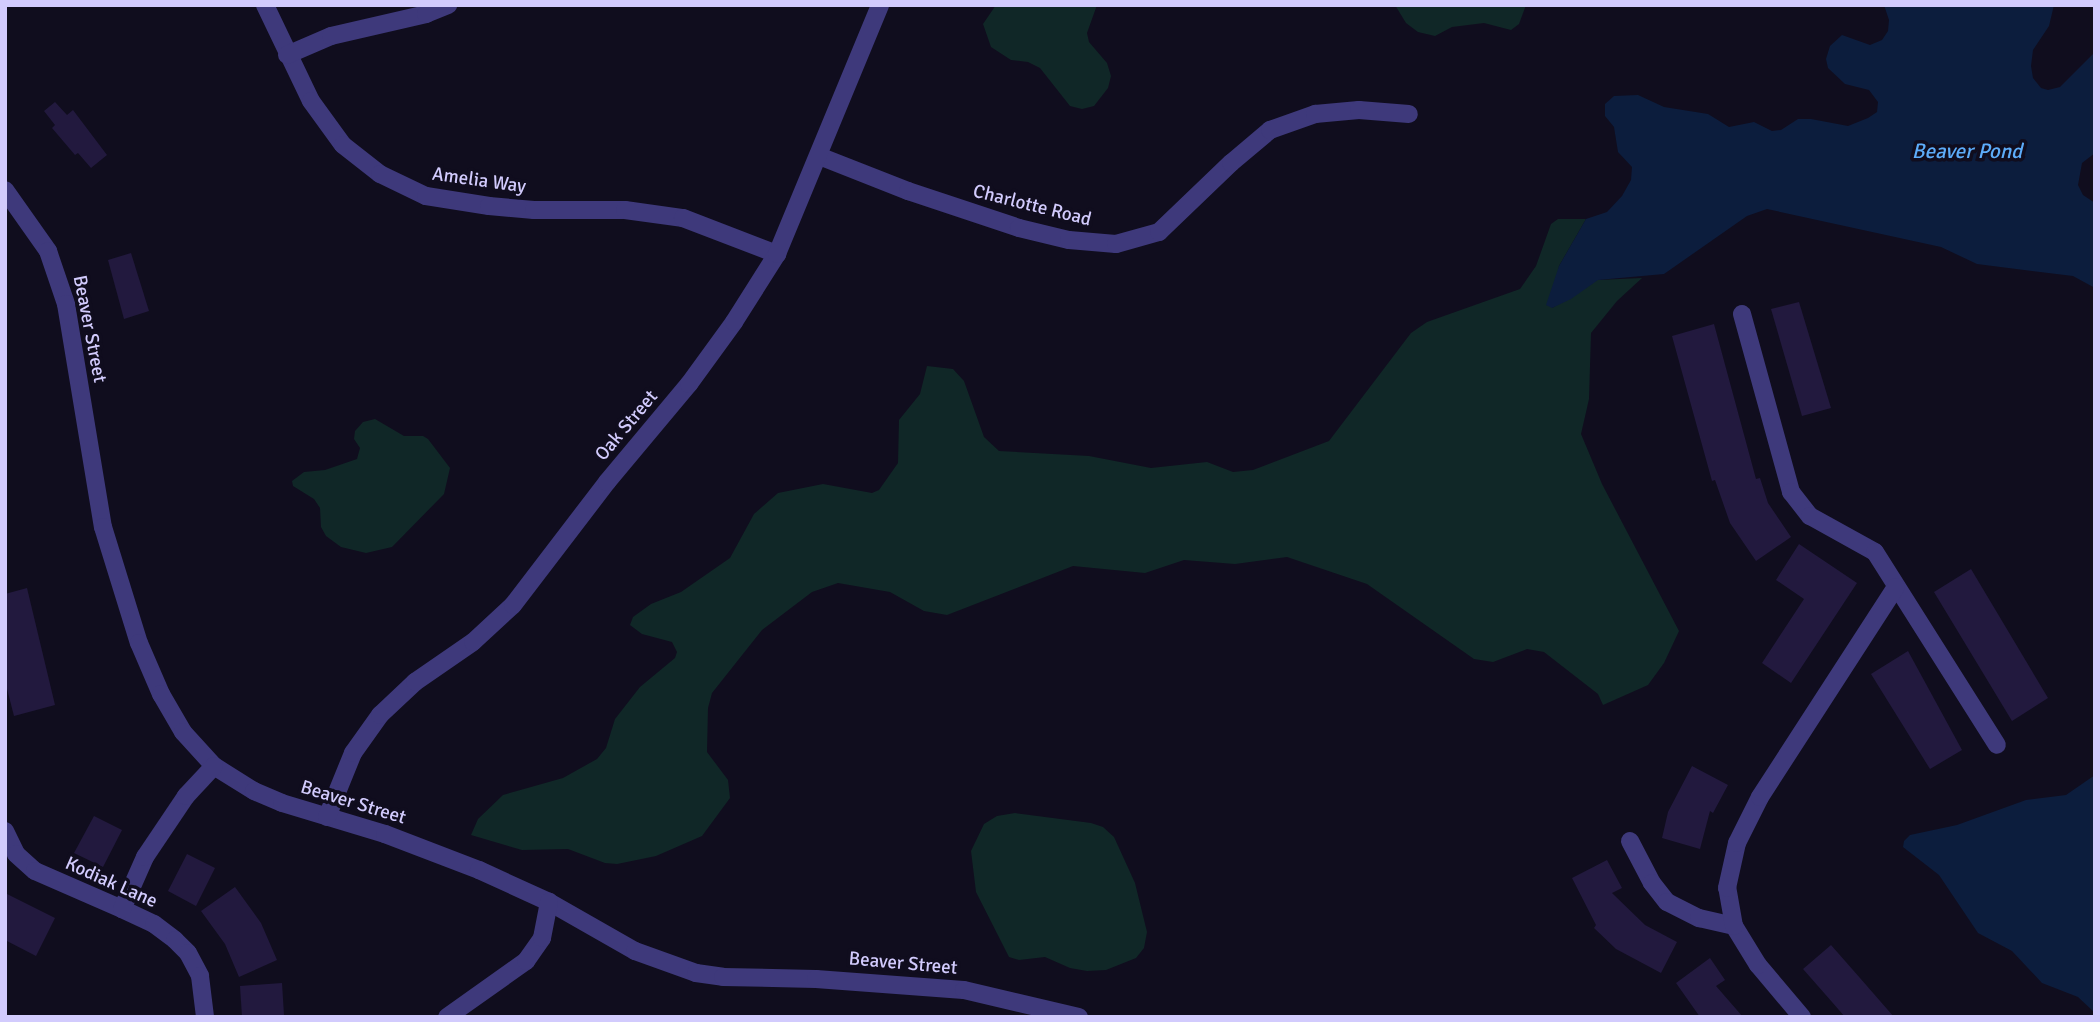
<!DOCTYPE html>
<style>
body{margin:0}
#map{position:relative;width:2100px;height:1022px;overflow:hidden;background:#100d1e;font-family:Signika,sans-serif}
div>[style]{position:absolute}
.green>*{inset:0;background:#102727}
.water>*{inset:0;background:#0c1d3d}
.building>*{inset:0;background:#22193e}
.minor>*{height:18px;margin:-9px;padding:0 9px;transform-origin:9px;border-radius:9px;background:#3e397b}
span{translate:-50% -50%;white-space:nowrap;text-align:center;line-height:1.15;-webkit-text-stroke:7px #100d1e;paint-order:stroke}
.street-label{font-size:19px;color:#d2cbfd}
.water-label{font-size:21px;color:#5dacf9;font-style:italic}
.frame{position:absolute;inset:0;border:7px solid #d2cbfd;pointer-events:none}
</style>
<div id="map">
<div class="green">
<div style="clip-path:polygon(996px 5px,1097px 5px,1087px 33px,1089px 42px,1107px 63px,1111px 76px,1108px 88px,1094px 106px,1082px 109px,1070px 106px,1040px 68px,1028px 62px,1011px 60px,991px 47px,983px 24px)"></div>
<div style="clip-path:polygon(1395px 5px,1526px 5px,1519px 24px,1511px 30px,1484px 23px,1452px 27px,1435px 36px,1418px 32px,1406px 23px)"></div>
<div style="clip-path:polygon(1558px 219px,1586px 219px,1559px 266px,1552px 308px,1597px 280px,1642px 278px,1617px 301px,1591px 333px,1589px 399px,1581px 434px,1602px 484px,1679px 631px,1664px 663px,1648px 685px,1603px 705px,1598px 694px,1544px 652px,1527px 649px,1493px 662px,1474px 659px,1367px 584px,1287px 557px,1235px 564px,1184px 560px,1145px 573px,1073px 566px,947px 615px,924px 611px,890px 592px,838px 583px,812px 592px,762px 630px,712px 693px,708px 708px,707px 752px,728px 780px,730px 798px,702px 836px,656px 856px,617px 864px,605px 863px,568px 849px,522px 850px,471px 835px,478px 819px,503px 795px,563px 778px,597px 759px,606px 748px,615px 719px,640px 687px,675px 658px,677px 652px,672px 642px,642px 634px,630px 625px,633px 617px,651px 604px,681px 592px,730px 558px,754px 514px,778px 493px,823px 484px,872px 493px,879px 490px,898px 463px,899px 420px,920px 394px,927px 366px,953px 369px,964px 381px,984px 437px,999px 451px,1089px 456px,1151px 468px,1207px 462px,1233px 472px,1253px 470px,1329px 441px,1411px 333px,1427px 322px,1520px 289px,1536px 266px,1551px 224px)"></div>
<div style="clip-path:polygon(375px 419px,404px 436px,423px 436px,428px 439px,450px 468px,444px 494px,392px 547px,366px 553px,341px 547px,326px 536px,321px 527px,320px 508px,314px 499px,293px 486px,292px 481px,304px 472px,325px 470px,357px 459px,360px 448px,354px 439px,355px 431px,363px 422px)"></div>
<div style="clip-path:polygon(1015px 813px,1091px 823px,1103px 827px,1114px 837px,1135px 883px,1147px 932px,1144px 948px,1136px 958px,1106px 970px,1087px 971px,1070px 968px,1045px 957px,1019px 960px,1009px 957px,976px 892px,971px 851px,984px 824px,997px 816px)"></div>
</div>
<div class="water">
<div style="clip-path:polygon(1884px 5px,2054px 5px,2049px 26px,2033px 50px,2031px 66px,2033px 78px,2041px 88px,2048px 90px,2060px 87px,2095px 52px,2095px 153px,2082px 163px,2078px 185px,2083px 195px,2095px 203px,2095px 288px,2073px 276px,1977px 264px,1941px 247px,1767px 209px,1747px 216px,1664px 274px,1598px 280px,1571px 299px,1552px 308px,1546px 305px,1559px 266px,1586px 219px,1607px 212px,1622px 196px,1631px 180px,1632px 167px,1618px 152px,1614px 127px,1605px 116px,1605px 104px,1614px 96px,1638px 95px,1664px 107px,1708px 114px,1729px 127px,1754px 122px,1772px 131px,1781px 130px,1798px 119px,1811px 119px,1848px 126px,1868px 118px,1877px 112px,1878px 102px,1869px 90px,1845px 84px,1828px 68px,1826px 59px,1830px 46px,1842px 35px,1870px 45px,1882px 40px,1888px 31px,1889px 20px)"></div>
<div style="clip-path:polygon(2095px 775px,2095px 1013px,2078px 997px,2042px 983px,2012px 951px,1978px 933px,1939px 875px,1903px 847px,1904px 841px,1910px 835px,1957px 825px,2026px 800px,2066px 795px)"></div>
</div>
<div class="building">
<div style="clip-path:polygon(55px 102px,67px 115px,73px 110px,107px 155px,91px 168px,78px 153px,75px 155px,52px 128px,55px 125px,44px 111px)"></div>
<div style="clip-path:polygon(131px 253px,149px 311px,124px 319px,108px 260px)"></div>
<div style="clip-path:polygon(1799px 302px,1831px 408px,1802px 416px,1771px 309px)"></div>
<div style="clip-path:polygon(1714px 324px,1756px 479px,1760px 478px,1768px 503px,1791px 537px,1756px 561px,1730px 523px,1715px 480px,1712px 481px,1672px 336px)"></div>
<div style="clip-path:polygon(1799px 544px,1857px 583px,1791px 683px,1762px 663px,1804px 599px,1776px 580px)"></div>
<div style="clip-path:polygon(1971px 569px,2048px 698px,2012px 721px,1934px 592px)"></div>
<div style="clip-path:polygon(27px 588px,55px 705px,14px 716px,5px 681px,5px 594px)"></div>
<div style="clip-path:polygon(1908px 651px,1962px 750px,1930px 769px,1871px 674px)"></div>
<div style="clip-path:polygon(1692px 766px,1728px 785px,1713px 813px,1710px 811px,1700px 849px,1662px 838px,1668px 812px)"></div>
<div style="clip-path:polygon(94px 816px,122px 830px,103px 867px,74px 853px)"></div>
<div style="clip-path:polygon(187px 854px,215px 868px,196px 906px,168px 891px)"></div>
<div style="clip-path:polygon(1607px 860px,1622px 888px,1612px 893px,1645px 925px,1677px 942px,1661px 973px,1616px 949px,1594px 928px,1596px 925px,1572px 878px)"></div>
<div style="clip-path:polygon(235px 887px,261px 923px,277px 960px,239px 977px,225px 944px,201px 911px)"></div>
<div style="clip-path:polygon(5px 893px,55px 918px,36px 956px,5px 940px)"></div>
<div style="clip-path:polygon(1831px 945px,1860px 978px,1894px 1017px,1845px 1017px,1832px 1002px,1803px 969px)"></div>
<div style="clip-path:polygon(1710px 958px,1725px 980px,1716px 986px,1743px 1017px,1700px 1017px,1676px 983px)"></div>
<div style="clip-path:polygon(282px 983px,284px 1015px,242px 1017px,240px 986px)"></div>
</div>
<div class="minor">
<div style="left:265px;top:5px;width:106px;rotate:64.4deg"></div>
<div style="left:311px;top:101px;width:54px;rotate:54deg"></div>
<div style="left:343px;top:145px;width:47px;rotate:38.1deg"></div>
<div style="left:380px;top:174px;width:51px;rotate:25.6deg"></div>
<div style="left:426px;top:196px;width:64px;rotate:9deg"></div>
<div style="left:489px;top:206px;width:45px;rotate:5.1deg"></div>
<div style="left:534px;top:210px;width:91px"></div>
<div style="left:625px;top:210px;width:59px;rotate:7.9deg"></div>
<div style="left:683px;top:218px;width:101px;rotate:21deg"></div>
<div style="left:287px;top:55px;width:48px;rotate:-23.4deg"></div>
<div style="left:331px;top:36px;width:98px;rotate:-13deg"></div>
<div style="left:426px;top:14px;width:24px;rotate:-22deg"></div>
<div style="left:819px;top:156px;width:96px;rotate:21.5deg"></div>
<div style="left:908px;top:191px;width:117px;rotate:18.4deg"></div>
<div style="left:1019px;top:228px;width:51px;rotate:13.5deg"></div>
<div style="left:1069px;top:240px;width:47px;rotate:4.9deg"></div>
<div style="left:1116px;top:244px;width:45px;rotate:-15.6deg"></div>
<div style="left:1159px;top:232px;width:100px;rotate:-43.8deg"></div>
<div style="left:1231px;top:163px;width:51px;rotate:-40.2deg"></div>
<div style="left:1270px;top:130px;width:48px;rotate:-19.6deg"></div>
<div style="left:1315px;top:114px;width:44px;rotate:-5.2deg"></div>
<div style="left:1359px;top:110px;width:50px;rotate:4.6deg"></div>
<div style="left:5px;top:190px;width:75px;rotate:54.8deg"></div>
<div style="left:48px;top:251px;width:56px;rotate:71.2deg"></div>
<div style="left:66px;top:304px;width:226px;rotate:80.6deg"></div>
<div style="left:103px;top:527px;width:121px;rotate:72.8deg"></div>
<div style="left:139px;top:643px;width:56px;rotate:66.7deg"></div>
<div style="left:161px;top:694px;width:44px;rotate:59.9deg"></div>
<div style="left:183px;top:732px;width:46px;rotate:47.6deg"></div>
<div style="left:214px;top:766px;width:47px;rotate:32deg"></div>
<div style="left:254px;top:791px;width:30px;rotate:23deg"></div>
<div style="left:282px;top:803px;width:108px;rotate:16.8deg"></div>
<div style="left:385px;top:834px;width:101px;rotate:21deg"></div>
<div style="left:479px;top:870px;width:77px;rotate:24.6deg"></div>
<div style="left:549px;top:902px;width:99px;rotate:29.7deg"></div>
<div style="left:635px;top:951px;width:65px;rotate:19.8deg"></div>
<div style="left:696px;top:973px;width:27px;rotate:8deg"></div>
<div style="left:723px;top:977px;width:93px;rotate:1.2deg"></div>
<div style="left:816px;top:979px;width:148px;rotate:4.3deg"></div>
<div style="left:964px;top:990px;width:118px;rotate:13.2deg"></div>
<div style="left:1742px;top:314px;width:185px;rotate:74.6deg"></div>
<div style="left:1791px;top:492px;width:31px;rotate:52deg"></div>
<div style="left:1810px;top:516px;width:74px;rotate:29deg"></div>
<div style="left:1875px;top:552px;width:228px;rotate:57.7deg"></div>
<div style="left:327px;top:817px;width:69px;rotate:-67.9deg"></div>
<div style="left:353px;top:753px;width:47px;rotate:-54.6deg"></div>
<div style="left:380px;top:715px;width:48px;rotate:-43.3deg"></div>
<div style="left:415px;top:682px;width:70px;rotate:-34.6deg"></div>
<div style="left:473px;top:642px;width:54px;rotate:-42.8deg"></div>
<div style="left:513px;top:605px;width:155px;rotate:-52.6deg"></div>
<div style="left:607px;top:482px;width:128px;rotate:-50.1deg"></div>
<div style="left:689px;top:384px;width:77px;rotate:-54deg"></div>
<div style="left:734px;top:322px;width:80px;rotate:-57.7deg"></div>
<div style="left:777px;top:254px;width:269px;rotate:-67.5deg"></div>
<div style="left:5px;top:831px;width:25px;rotate:64deg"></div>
<div style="left:16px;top:854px;width:25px;rotate:42deg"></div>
<div style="left:35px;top:871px;width:95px;rotate:23.6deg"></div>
<div style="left:122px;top:909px;width:35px;rotate:25deg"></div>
<div style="left:154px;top:924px;width:26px;rotate:37deg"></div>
<div style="left:175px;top:940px;width:18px;rotate:45deg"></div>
<div style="left:188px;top:953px;width:26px;rotate:62deg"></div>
<div style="left:200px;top:976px;width:41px;rotate:83deg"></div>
<div style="left:1630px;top:841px;width:47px;rotate:62.4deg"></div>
<div style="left:1652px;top:883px;width:24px;rotate:52deg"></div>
<div style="left:1667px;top:902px;width:36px;rotate:27deg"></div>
<div style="left:1699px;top:918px;width:36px;rotate:13deg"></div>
<div style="left:122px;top:909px;width:57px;rotate:-66.1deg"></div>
<div style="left:145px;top:857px;width:73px;rotate:-56.1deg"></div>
<div style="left:186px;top:796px;width:41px;rotate:-47deg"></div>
<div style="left:447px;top:1017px;width:97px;rotate:-35.3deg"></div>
<div style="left:526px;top:961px;width:28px;rotate:-55deg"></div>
<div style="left:542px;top:938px;width:37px;rotate:-79deg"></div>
<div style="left:1802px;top:1017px;width:68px;rotate:-130.2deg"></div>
<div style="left:1758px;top:965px;width:46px;rotate:-121.6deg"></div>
<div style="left:1734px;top:926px;width:39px;rotate:-100deg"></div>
<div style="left:1727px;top:888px;width:46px;rotate:-77.5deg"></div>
<div style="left:1737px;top:843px;width:51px;rotate:-63.4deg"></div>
<div style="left:1760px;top:797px;width:250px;rotate:-57.1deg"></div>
</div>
<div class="street-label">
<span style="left:479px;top:181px;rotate:8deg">Amelia Way</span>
<span style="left:1032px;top:206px;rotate:14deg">Charlotte Road</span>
<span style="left:89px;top:329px;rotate:79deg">Beaver Street</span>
<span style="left:627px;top:426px;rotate:-50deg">Oak Street</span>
<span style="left:353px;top:803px;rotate:17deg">Beaver Street</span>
<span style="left:111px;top:883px;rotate:24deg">Kodiak Lane</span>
<span style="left:903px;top:964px;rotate:5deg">Beaver Street</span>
</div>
<div class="water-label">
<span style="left:1967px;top:151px">Beaver Pond</span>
</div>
<div class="frame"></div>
</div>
